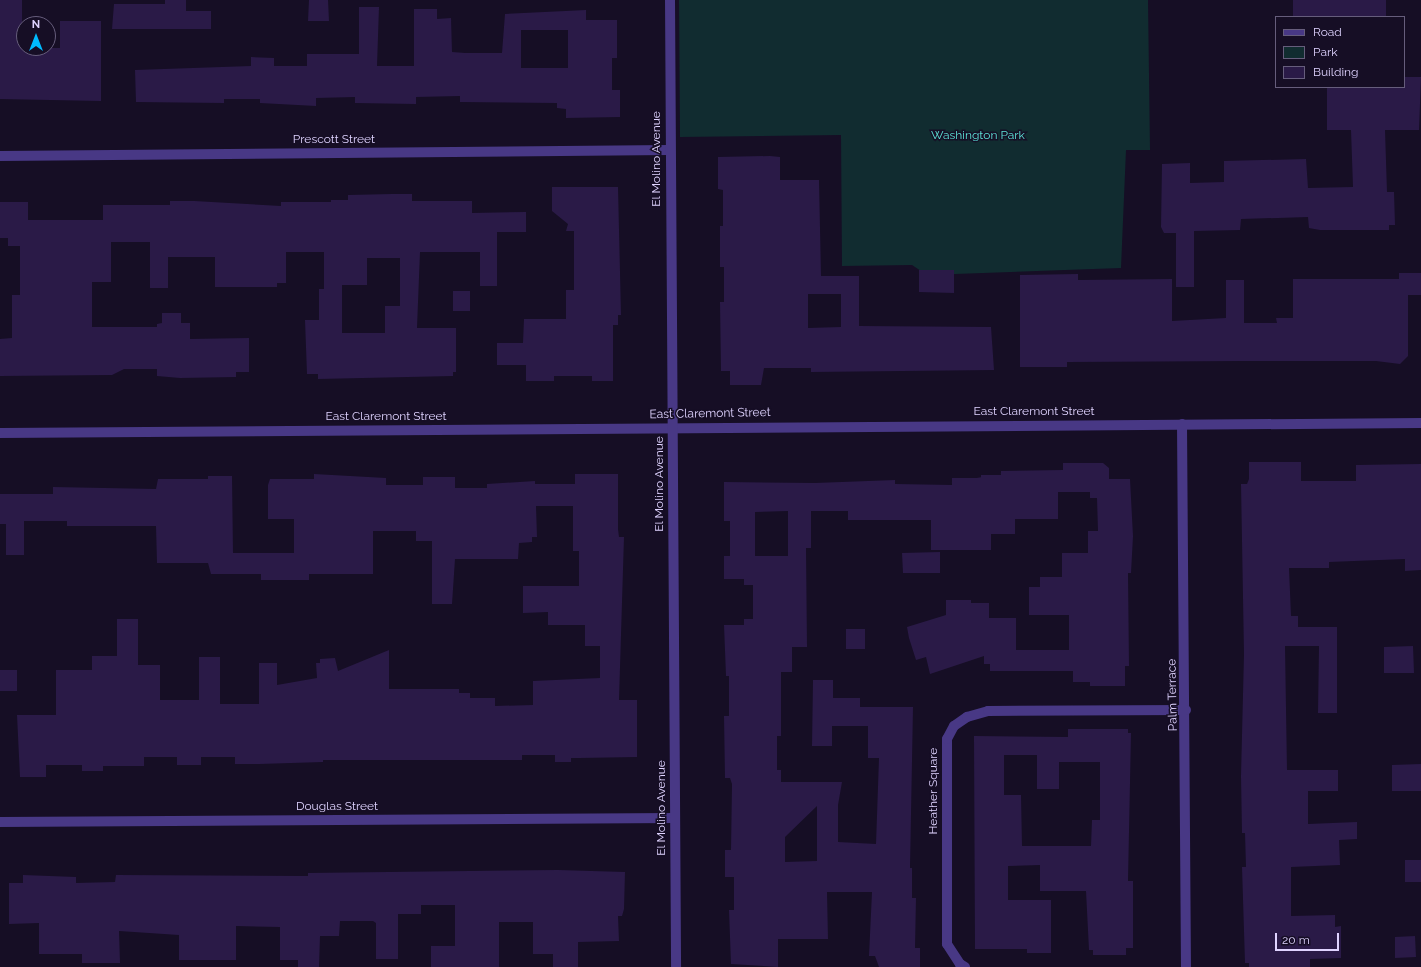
<!DOCTYPE html>
<style>
body{margin:0}
#map{position:relative;width:1421px;height:967px;overflow:hidden;background:#160e25;font-family:Raleway,sans-serif}
div>[style]{position:absolute}
.green>*{inset:0;background:#112c30}
.building>*{inset:0;background:#2a1a47}
.minor>*{height:10px;margin:-5px;padding:0 5px;transform-origin:5px;border-radius:5px;background:#483885}
.tertiary>*{height:10px;margin:-5px;padding:0 5px;transform-origin:5px;border-radius:5px;background:#483885}
span{translate:-50% -50%;white-space:nowrap;text-align:center;line-height:1.15;-webkit-text-stroke:3px #160e25;paint-order:stroke}
.park-label{font-size:12px;color:#5ce2d7}
.street-label{font-size:12px;color:#dfd3ff}
.legend{position:absolute;left:1275px;top:16px;width:130px;height:72px;box-sizing:border-box;background:#160e25;border:1px solid #665d7c;margin:0;padding:5px 7px;list-style:none;font-size:12px;color:#dfd3ff}
.legend li{display:flex;align-items:center;gap:8px;height:20px}
.legend b{width:20px;border:1px solid #665d7c}
.north{position:absolute;left:16px;top:16px;width:40px;height:40px;box-sizing:border-box;background:#160e25;border:1px solid #665d7c;border-radius:50%;rotate:0deg;font-size:11px;font-weight:700;line-height:16px;text-align:center;color:#dfd3ff}
.north::after{content:'';display:block;margin:auto;width:14px;height:18px;background:#00bafe;clip-path:polygon(50% 0,100% 100%,50% 72%,0 100%)}
.scale{position:absolute;left:1275px;top:933px;width:64px;height:18px;box-sizing:border-box;border:2px solid #dfd3ff;border-top:0;padding-left:5px;font-size:12px;line-height:14px;white-space:nowrap;color:#dfd3ff;-webkit-text-stroke:3px #160e25;paint-order:stroke}
</style>
<div id="map">
<div class="green">
<div style="clip-path:polygon(679px 0,1148px 0,1150px 150px,1126px 150px,1121px 268px,927px 275px,912px 265px,842px 266px,841px 135px,680px 137px)"></div>
</div>
<div class="building">
<div style="clip-path:polygon(0 0,22px 0,22px 48px,60px 48px,60px 21px,101px 21px,101px 101px,0 99px)"></div>
<div style="clip-path:polygon(165px 0,186px 0,186px 11px,211px 11px,211px 29px,112px 29px,114px 4px,165px 4px)"></div>
<div style="clip-path:polygon(309px 0,328px 0,329px 21px,308px 21px)"></div>
<div style="clip-path:polygon(1293px 0,1386px 0,1386px 17px,1293px 17px)"></div>
<div style="clip-path:polygon(evenodd,359px 7px,379px 7px,377px 66px,414px 66px,414px 9px,437px 9px,437px 19px,451px 18px,452px 52px,465px 53px,502px 53px,505px 14px,586px 10px,586px 20px,617px 20px,617px 58px,612px 58px,612px 90px,620px 90px,620px 117px,566px 118px,566px 109px,557px 108px,557px 103px,460px 102px,460px 96px,416px 97px,416px 104px,355px 103px,355px 97px,316px 98px,316px 106px,260px 103px,260px 99px,224px 99px,224px 103px,136px 102px,135px 70px,251px 66px,251px 57px,274px 58px,274px 66px,307px 66px,307px 54px,359px 54px,359px 7px,521px 30px,568px 30px,568px 68px,521px 68px,521px 30px)"></div>
<div style="clip-path:polygon(1404px 77px,1421px 77px,1419px 130px,1385px 130px,1387px 192px,1394px 192px,1395px 225px,1389px 225px,1389px 230px,1320px 230px,1309px 228px,1308px 217px,1241px 219px,1240px 230px,1194px 231px,1194px 287px,1176px 287px,1176px 233px,1164px 233px,1161px 227px,1162px 164px,1190px 163px,1190px 183px,1224px 182px,1224px 161px,1306px 159px,1308px 188px,1353px 187px,1351px 130px,1327px 130px,1327px 87px,1404px 87px)"></div>
<div style="clip-path:polygon(evenodd,770px 156px,780px 157px,780px 180px,819px 180px,821px 276px,859px 276px,859px 326px,991px 327px,994px 370px,811px 372px,811px 368px,764px 368px,761px 385px,730px 385px,730px 371px,721px 371px,720px 302px,724px 302px,724px 267px,720px 267px,720px 226px,723px 226px,723px 190px,718px 189px,718px 157px,770px 156px,808px 294px,841px 294px,841px 327px,808px 328px,808px 294px)"></div>
<div style="clip-path:polygon(552px 187px,618px 187px,621px 315px,618px 315px,618px 325px,613px 325px,613px 381px,592px 381px,592px 376px,554px 376px,554px 381px,526px 381px,526px 365px,497px 365px,497px 343px,523px 343px,524px 319px,566px 319px,566px 290px,574px 290px,574px 231px,566px 231px,568px 224px,552px 211px)"></div>
<div style="clip-path:polygon(evenodd,392px 194px,412px 194px,412px 201px,472px 201px,472px 213px,526px 212px,526px 232px,497px 232px,497px 286px,480px 286px,480px 252px,420px 252px,417px 328px,456px 328px,456px 372px,453px 372px,453px 376px,318px 379px,318px 374px,307px 374px,305px 320px,319px 320px,319px 289px,324px 289px,324px 252px,286px 252px,286px 283px,277px 283px,277px 287px,215px 287px,215px 257px,168px 257px,168px 288px,150px 288px,150px 242px,111px 242px,111px 282px,92px 282px,92px 327px,157px 327px,157px 324px,162px 323px,162px 313px,181px 313px,181px 323px,190px 323px,190px 339px,249px 338px,249px 372px,236px 372px,236px 377px,180px 378px,157px 376px,157px 369px,124px 369px,112px 375px,0 376px,0 339px,12px 338px,12px 295px,20px 295px,20px 246px,8px 246px,8px 238px,0 238px,0 202px,28px 202px,28px 220px,103px 220px,103px 205px,170px 205px,170px 201px,194px 201px,281px 206px,281px 202px,331px 202px,331px 200px,348px 200px,348px 195px,392px 194px,367px 258px,400px 258px,400px 306px,385px 306px,385px 333px,342px 333px,342px 285px,367px 285px,367px 258px)"></div>
<div style="clip-path:polygon(919px 270px,954px 270px,954px 293px,919px 292px)"></div>
<div style="clip-path:polygon(1399px 273px,1421px 273px,1421px 295px,1408px 295px,1408px 356px,1400px 364px,1376px 361px,1244px 361px,1067px 362px,1067px 367px,1020px 367px,1020px 275px,1078px 274px,1078px 280px,1172px 279px,1172px 321px,1226px 318px,1226px 280px,1244px 280px,1244px 323px,1277px 323px,1276px 318px,1293px 318px,1293px 279px,1399px 279px)"></div>
<div style="clip-path:polygon(453px 291px,470px 291px,470px 311px,453px 311px)"></div>
<div style="clip-path:polygon(1249px 462px,1301px 462px,1301px 481px,1356px 481px,1356px 465px,1421px 464px,1421px 570px,1405px 571px,1405px 559px,1329px 562px,1329px 568px,1289px 568px,1291px 616px,1298px 616px,1298px 627px,1337px 627px,1337px 713px,1318px 713px,1319px 646px,1285px 646px,1287px 770px,1338px 770px,1338px 791px,1308px 791px,1308px 824px,1357px 822px,1357px 839px,1339px 840px,1340px 865px,1291px 867px,1291px 916px,1335px 915px,1335px 927px,1341px 926px,1341px 958px,1310px 959px,1310px 967px,1249px 967px,1249px 963px,1245px 963px,1242px 867px,1246px 867px,1245px 833px,1242px 833px,1241px 776px,1244px 654px,1241px 484px,1247px 484px,1249px 479px)"></div>
<div style="clip-path:polygon(evenodd,1063px 463px,1103px 463px,1109px 468px,1109px 479px,1130px 479px,1133px 536px,1131px 573px,1128px 573px,1129px 666px,1125px 666px,1125px 686px,1090px 686px,1090px 682px,1073px 682px,1073px 671px,990px 671px,990px 664px,984px 664px,984px 656px,930px 674px,926px 657px,916px 660px,909px 638px,907px 627px,946px 615px,946px 600px,971px 600px,971px 603px,989px 603px,989px 618px,1016px 618px,1016px 650px,1069px 650px,1069px 615px,1029px 615px,1029px 587px,1040px 587px,1040px 577px,1062px 577px,1062px 553px,1088px 553px,1088px 531px,1098px 531px,1097px 498px,1090px 498px,1090px 492px,1058px 492px,1058px 519px,1015px 519px,1015px 534px,991px 534px,991px 550px,931px 550px,931px 520px,848px 520px,848px 511px,811px 511px,811px 548px,806px 548px,807px 647px,792px 647px,792px 672px,781px 672px,781px 736px,777px 736px,777px 770px,781px 770px,781px 782px,842px 782px,838px 805px,838px 842px,876px 844px,879px 758px,868px 758px,868px 726px,832px 726px,832px 746px,812px 746px,813px 680px,833px 680px,833px 698px,860px 698px,860px 707px,913px 707px,910px 868px,912px 868px,912px 898px,916px 898px,915px 948px,920px 948px,920px 967px,879px 967px,875px 956px,869px 956px,872px 892px,827px 892px,828px 939px,778px 939px,778px 967px,731px 964px,729px 910px,734px 910px,734px 877px,725px 877px,725px 850px,731px 850px,732px 784px,730px 778px,725px 778px,724px 716px,729px 716px,729px 676px,726px 676px,724px 625px,744px 625px,744px 619px,753px 619px,753px 585px,744px 585px,744px 579px,724px 579px,724px 556px,730px 556px,730px 521px,724px 521px,724px 482px,815px 483px,895px 480px,895px 484px,952px 485px,952px 478px,981px 478px,981px 475px,1001px 475px,1001px 471px,1063px 470px,1063px 463px,788px 511px,788px 556px,755px 556px,755px 512px,788px 511px,1063px 463px,817px 806px,817px 861px,785px 862px,785px 837px,817px 806px)"></div>
<div style="clip-path:polygon(314px 474px,386px 478px,386px 485px,423px 485px,423px 477px,455px 477px,455px 488px,487px 488px,487px 484px,535px 481px,535px 484px,575px 484px,575px 474px,618px 474px,618px 529px,619px 537px,624px 537px,619px 700px,637px 700px,637px 757px,579px 758px,571px 758px,571px 762px,555px 762px,555px 755px,522px 755px,522px 760px,323px 760px,323px 762px,259px 764px,235px 764px,235px 757px,201px 757px,201px 765px,177px 765px,177px 757px,144px 757px,144px 766px,103px 766px,103px 771px,82px 771px,82px 765px,46px 765px,46px 777px,20px 777px,17px 715px,56px 715px,56px 670px,92px 670px,92px 656px,117px 656px,117px 619px,138px 619px,138px 665px,160px 665px,160px 700px,199px 700px,199px 657px,220px 657px,220px 704px,259px 704px,259px 663px,277px 663px,277px 685px,317px 678px,316px 663px,320px 663px,320px 659px,335px 658px,338px 671px,389px 650px,389px 689px,459px 689px,459px 693px,470px 693px,470px 698px,495px 698px,495px 706px,533px 705px,533px 681px,600px 678px,600px 646px,585px 646px,585px 625px,548px 625px,548px 612px,523px 613px,523px 586px,579px 586px,579px 551px,573px 551px,573px 506px,536px 506px,537px 537px,532px 537px,532px 542px,519px 543px,518px 559px,455px 559px,452px 604px,432px 604px,432px 541px,416px 541px,416px 531px,373px 531px,373px 574px,309px 574px,309px 580px,261px 580px,261px 574px,211px 574px,208px 563px,157px 563px,156px 526px,67px 526px,67px 521px,24px 521px,24px 555px,6px 555px,6px 524px,0 524px,0 494px,53px 494px,53px 487px,156px 489px,158px 479px,208px 479px,208px 476px,232px 476px,233px 553px,294px 553px,294px 519px,268px 519px,268px 485px,270px 479px,314px 479px)"></div>
<div style="clip-path:polygon(940px 552px,940px 573px,903px 573px,902px 553px)"></div>
<div style="clip-path:polygon(846px 629px,865px 629px,865px 649px,846px 649px)"></div>
<div style="clip-path:polygon(1413px 646px,1414px 673px,1384px 673px,1384px 647px)"></div>
<div style="clip-path:polygon(0 670px,17px 670px,17px 691px,0 691px)"></div>
<div style="clip-path:polygon(evenodd,1068px 729px,1128px 729px,1128px 733px,1131px 733px,1128px 881px,1133px 881px,1133px 948px,1126px 948px,1126px 955px,1093px 955px,1093px 950px,1089px 950px,1086px 891px,1040px 891px,1040px 865px,1008px 866px,1008px 900px,1051px 900px,1051px 953px,1027px 953px,1027px 949px,975px 949px,974px 736px,1068px 737px,1068px 729px,1004px 755px,1037px 755px,1037px 789px,1059px 789px,1059px 762px,1100px 762px,1100px 820px,1092px 820px,1091px 846px,1022px 846px,1021px 795px,1004px 795px,1004px 755px)"></div>
<div style="clip-path:polygon(1421px 764px,1421px 791px,1392px 791px,1392px 765px)"></div>
<div style="clip-path:polygon(1405px 860px,1421px 860px,1421px 882px,1405px 882px)"></div>
<div style="clip-path:polygon(558px 870px,625px 872px,624px 909px,622px 916px,618px 916px,619px 941px,578px 942px,578px 967px,553px 967px,553px 954px,533px 954px,533px 922px,499px 922px,499px 967px,431px 967px,431px 946px,455px 946px,455px 905px,421px 905px,421px 914px,398px 914px,398px 959px,376px 959px,376px 923px,373px 921px,340px 921px,339px 936px,320px 936px,319px 967px,298px 967px,298px 960px,280px 960px,280px 927px,236px 926px,236px 960px,179px 960px,179px 935px,119px 931px,120px 963px,82px 963px,82px 954px,39px 954px,39px 923px,9px 924px,9px 883px,23px 883px,23px 875px,76px 877px,76px 883px,115px 882px,116px 875px,308px 876px,308px 873px)"></div>
<div style="clip-path:polygon(1415px 936px,1416px 957px,1395px 958px,1395px 937px)"></div>
</div>
<div class="minor">
<div style="left:0;top:156px;width:669px;rotate:-0.51deg"></div>
<div style="left:1182px;top:424px;width:543px;rotate:89.58deg"></div>
<div style="left:0;top:433px;width:1421px;rotate:-0.4deg"></div>
<div style="left:0;top:822px;width:675px;rotate:-0.34deg"></div>
<div style="left:965px;top:967px;width:6px;rotate:-149deg"></div>
<div style="left:960px;top:964px;width:24px;rotate:-123deg"></div>
<div style="left:947px;top:944px;width:205px;rotate:-90deg"></div>
<div style="left:947px;top:739px;width:15px;rotate:-62deg"></div>
<div style="left:954px;top:726px;width:16px;rotate:-35deg"></div>
<div style="left:967px;top:717px;width:22px;rotate:-16deg"></div>
<div style="left:988px;top:711px;width:198px;rotate:-0.3deg"></div>
</div>
<div class="tertiary">
<div style="left:670px;top:0;width:967px;rotate:89.64deg"></div>
</div>
<div class="park-label">
<span style="left:978px;top:136px">Washington Park</span>
</div>
<div class="street-label">
<span style="left:334px;top:140px">Prescott Street</span>
<span style="left:657px;top:159px;rotate:-90deg">El Molino Avenue</span>
<span style="left:1034px;top:412px">East Claremont Street</span>
<span style="left:710px;top:414px;rotate:-1deg">East Claremont Street</span>
<span style="left:386px;top:417px">East Claremont Street</span>
<span style="left:660px;top:484px;rotate:-90deg">El Molino Avenue</span>
<span style="left:1173px;top:695px;rotate:-91deg">Palm Terrace</span>
<span style="left:934px;top:791px;rotate:-90deg">Heather Square</span>
<span style="left:337px;top:807px">Douglas Street</span>
<span style="left:662px;top:808px;rotate:-90deg">El Molino Avenue</span>
</div>
<ul class="legend">
<li><b style="height:5px;background:#483885"></b>Road</li>
<li><b style="height:11px;background:#112c30"></b>Park</li>
<li><b style="height:11px;background:#2a1a47"></b>Building</li>
</ul>
<div class="north">N</div>
<div class="scale">20 m</div>
</div>
